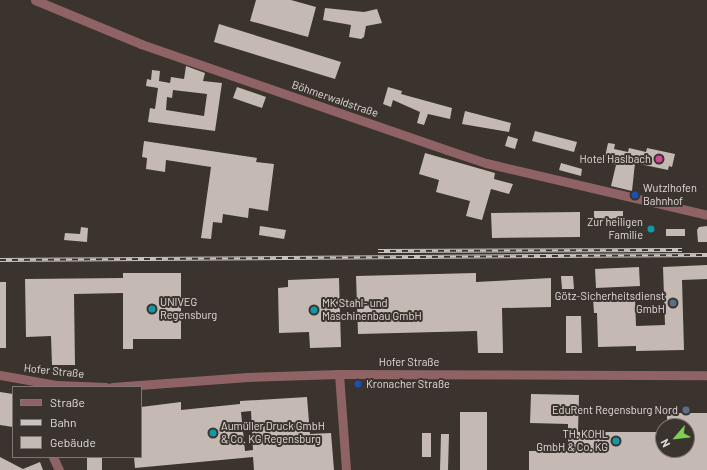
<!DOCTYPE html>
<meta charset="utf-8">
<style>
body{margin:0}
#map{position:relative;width:707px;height:470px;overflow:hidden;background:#3b332e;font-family:Barlow,sans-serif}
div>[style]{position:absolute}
.building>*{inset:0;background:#c4bab3}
.minor>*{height:9px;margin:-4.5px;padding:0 4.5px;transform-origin:4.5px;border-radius:4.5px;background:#8f6366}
.rail>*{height:3.5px;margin-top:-1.75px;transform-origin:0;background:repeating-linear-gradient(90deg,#3b332e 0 6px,#cac4c0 0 12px);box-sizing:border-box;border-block:1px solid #cac4c0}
.dots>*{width:11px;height:11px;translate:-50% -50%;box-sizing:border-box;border:2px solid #3b332e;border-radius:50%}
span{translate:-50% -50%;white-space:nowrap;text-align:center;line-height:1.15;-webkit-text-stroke:4px #3b332e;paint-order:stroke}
.street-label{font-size:11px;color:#e1dbd8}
.poi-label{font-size:11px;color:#e1dbd8}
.right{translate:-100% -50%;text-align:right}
.left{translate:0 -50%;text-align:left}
.legend{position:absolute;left:12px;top:386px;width:130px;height:72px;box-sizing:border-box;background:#3b332e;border:1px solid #7d7672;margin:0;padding:5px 7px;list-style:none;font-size:12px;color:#e1dbd8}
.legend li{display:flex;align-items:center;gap:8px;height:20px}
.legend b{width:20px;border:1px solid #7d7672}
.north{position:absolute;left:655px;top:418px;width:40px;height:40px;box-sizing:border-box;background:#3b332e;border:1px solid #7d7672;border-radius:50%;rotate:242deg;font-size:11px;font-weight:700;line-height:16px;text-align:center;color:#e1dbd8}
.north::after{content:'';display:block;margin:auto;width:14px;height:18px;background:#7ed053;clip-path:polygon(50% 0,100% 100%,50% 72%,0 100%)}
</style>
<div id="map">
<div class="building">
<div style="clip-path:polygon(256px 0,291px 0,316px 7px,308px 37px,250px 21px)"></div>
<div style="clip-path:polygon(325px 8px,364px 12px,377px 9px,382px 23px,366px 26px,364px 37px,361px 39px,349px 37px,351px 25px,323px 20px)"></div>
<div style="clip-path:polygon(219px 24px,341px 62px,335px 79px,214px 42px)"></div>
<div style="clip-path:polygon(evenodd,186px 66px,205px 73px,203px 81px,222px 83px,215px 131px,148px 122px,150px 108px,155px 109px,158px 88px,146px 86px,147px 79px,151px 80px,152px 70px,160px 71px,159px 81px,170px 83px,171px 77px,184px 79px,186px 66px,173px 90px,207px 94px,204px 116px,166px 110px,167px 97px,172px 98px,173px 90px)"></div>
<div style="clip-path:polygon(237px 87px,266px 97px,262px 108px,233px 98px)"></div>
<div style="clip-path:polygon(388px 87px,402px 91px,401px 94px,452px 108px,450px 119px,428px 114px,424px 125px,417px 123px,420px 112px,393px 100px,391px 107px,383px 104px)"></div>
<div style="clip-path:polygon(465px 111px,511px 123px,509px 132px,462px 124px)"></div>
<div style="clip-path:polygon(535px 131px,577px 142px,574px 152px,532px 141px)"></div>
<div style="clip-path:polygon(508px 136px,518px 139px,515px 149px,505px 146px)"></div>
<div style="clip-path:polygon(144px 141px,257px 158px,256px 162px,274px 164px,268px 211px,249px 208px,248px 218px,223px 214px,222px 223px,213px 222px,211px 239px,201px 238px,211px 167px,166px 160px,165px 172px,146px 169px,147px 158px,142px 157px)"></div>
<div style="clip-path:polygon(608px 143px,615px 144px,614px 149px,628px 152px,629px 148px,646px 152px,647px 148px,675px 154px,672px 167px,669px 166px,668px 170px,635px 163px,632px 191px,611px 186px,616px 165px,610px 163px,611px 159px,605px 157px)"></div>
<div style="clip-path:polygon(425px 153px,495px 173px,494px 179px,513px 184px,509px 194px,491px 189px,482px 220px,466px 216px,470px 201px,436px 192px,439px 180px,419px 174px)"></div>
<div style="clip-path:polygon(561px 163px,582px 169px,581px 176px,559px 170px)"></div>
<div style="clip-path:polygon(594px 211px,623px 211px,623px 221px,594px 221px)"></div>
<div style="clip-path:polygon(580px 212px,580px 237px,492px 238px,491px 213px)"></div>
<div style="clip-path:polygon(260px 226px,286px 230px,284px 239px,259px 235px)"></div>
<div style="clip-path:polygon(707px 226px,707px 242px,698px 242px,697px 230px,699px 227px)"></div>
<div style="clip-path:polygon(81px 227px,88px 228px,87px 242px,64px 240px,65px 233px,80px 234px)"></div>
<div style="clip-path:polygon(666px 229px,685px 229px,685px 236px,666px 236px)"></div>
<div style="clip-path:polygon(707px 265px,707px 279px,682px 280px,684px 350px,636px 351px,636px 346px,598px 347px,597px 313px,594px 313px,593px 298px,635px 297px,636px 326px,665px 325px,663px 267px)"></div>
<div style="clip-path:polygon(639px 267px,640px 286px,596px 288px,595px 269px)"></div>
<div style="clip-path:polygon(123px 273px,181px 273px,181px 339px,133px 339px,133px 349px,123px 349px,123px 293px,74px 294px,75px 365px,52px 365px,51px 336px,26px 337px,25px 279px,123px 278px)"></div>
<div style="clip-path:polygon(476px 273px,476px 282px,551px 278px,551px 307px,502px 308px,503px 353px,478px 353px,477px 331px,358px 334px,356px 276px)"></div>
<div style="clip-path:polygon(561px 276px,573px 276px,574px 289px,562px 289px)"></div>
<div style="clip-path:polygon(339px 278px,341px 347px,310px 348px,309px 332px,279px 333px,278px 288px,288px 287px,288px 280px)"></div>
<div style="clip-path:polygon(0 282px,6px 282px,6px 348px,0 348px)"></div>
<div style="clip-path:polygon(566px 316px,581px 316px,582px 353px,566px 353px)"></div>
<div style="clip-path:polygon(0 392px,13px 394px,13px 427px,0 425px)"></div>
<div style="clip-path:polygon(531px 394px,579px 395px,578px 432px,663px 432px,663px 450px,687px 450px,687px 426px,667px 426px,667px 413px,707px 413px,707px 470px,529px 470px,529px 451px,568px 451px,568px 424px,530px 423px)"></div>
<div style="clip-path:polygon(evenodd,307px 397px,310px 434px,331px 433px,334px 470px,254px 470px,253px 457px,135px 468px,134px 457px,141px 457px,141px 407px,181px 402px,181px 410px,240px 404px,240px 401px,307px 397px,251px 411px,253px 450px,245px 451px,241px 412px,251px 411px)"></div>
<div style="clip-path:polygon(460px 412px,487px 412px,487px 470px,460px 470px)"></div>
<div style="clip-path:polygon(422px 433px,431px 433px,431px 457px,422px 457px)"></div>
<div style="clip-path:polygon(441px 434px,449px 434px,448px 470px,440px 470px)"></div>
<div style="clip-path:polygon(0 457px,23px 469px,40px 462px,43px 470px,0 470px)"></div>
<div style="clip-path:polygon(87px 457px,102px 457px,102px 470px,87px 470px)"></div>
</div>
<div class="minor">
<div style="left:35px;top:0;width:115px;rotate:22.5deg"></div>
<div style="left:141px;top:44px;width:324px;rotate:19.1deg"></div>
<div style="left:447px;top:150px;width:41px;rotate:18.4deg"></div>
<div style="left:486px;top:163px;width:227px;rotate:13.2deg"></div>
<div style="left:339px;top:374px;width:96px;rotate:85.8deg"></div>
<div style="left:0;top:375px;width:58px;rotate:10deg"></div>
<div style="left:57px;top:385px;width:49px;rotate:2.3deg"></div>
<div style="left:112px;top:387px;width:136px;rotate:-4.2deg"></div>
<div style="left:248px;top:377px;width:91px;rotate:-1.9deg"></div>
<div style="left:339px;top:374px;width:368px;rotate:0.2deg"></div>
<div style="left:53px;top:457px;width:14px;rotate:65deg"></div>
</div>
<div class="rail">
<div style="left:378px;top:251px;width:304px;rotate:-0.2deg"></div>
<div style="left:0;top:260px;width:707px;rotate:-0.41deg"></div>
</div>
<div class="dots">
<div style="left:659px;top:159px;background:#d1479c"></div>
<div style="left:635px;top:195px;background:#1a4fb4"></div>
<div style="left:651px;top:229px;background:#0f9aa8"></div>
<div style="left:673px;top:303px;background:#5c6f8a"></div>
<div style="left:152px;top:309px;background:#0f9aa8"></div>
<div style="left:314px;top:310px;background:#0f9aa8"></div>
<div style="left:358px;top:384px;background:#1a4fb4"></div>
<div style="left:686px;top:410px;background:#5c6f8a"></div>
<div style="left:213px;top:433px;background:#0f9aa8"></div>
<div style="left:616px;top:441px;background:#0f9aa8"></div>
</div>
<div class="street-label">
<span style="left:335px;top:99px;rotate:19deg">Böhmerwaldstraße</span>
<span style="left:409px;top:362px">Hofer Straße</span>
<span style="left:54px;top:371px;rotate:6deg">Hofer Straße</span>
</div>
<div class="poi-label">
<span class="right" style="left:651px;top:159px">Hotel Haslbach</span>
<span class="left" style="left:643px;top:195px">Wutzlhofen<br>Bahnhof</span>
<span class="right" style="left:643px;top:229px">Zur heiligen<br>Familie</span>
<span class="right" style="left:665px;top:303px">Götz-Sicherheitsdienst<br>GmbH</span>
<span class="left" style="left:160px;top:309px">UNIVEG<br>Regensburg</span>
<span class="left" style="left:322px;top:310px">MK Stahl- und<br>Maschinenbau GmbH</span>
<span class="left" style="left:366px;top:384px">Kronacher Straße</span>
<span class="right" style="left:678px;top:410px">EduRent Regensburg Nord</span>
<span class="left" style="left:221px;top:433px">Aumüller Druck GmbH<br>&amp; Co. KG Regensburg</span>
<span class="right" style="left:608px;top:441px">TH. KOHL<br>GmbH &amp; Co. KG</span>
</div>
<ul class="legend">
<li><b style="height:5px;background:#8f6366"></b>Straße</li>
<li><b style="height:5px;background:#cac4c0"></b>Bahn</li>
<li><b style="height:11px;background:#c4bab3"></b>Gebäude</li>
</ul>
<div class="north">N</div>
</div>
